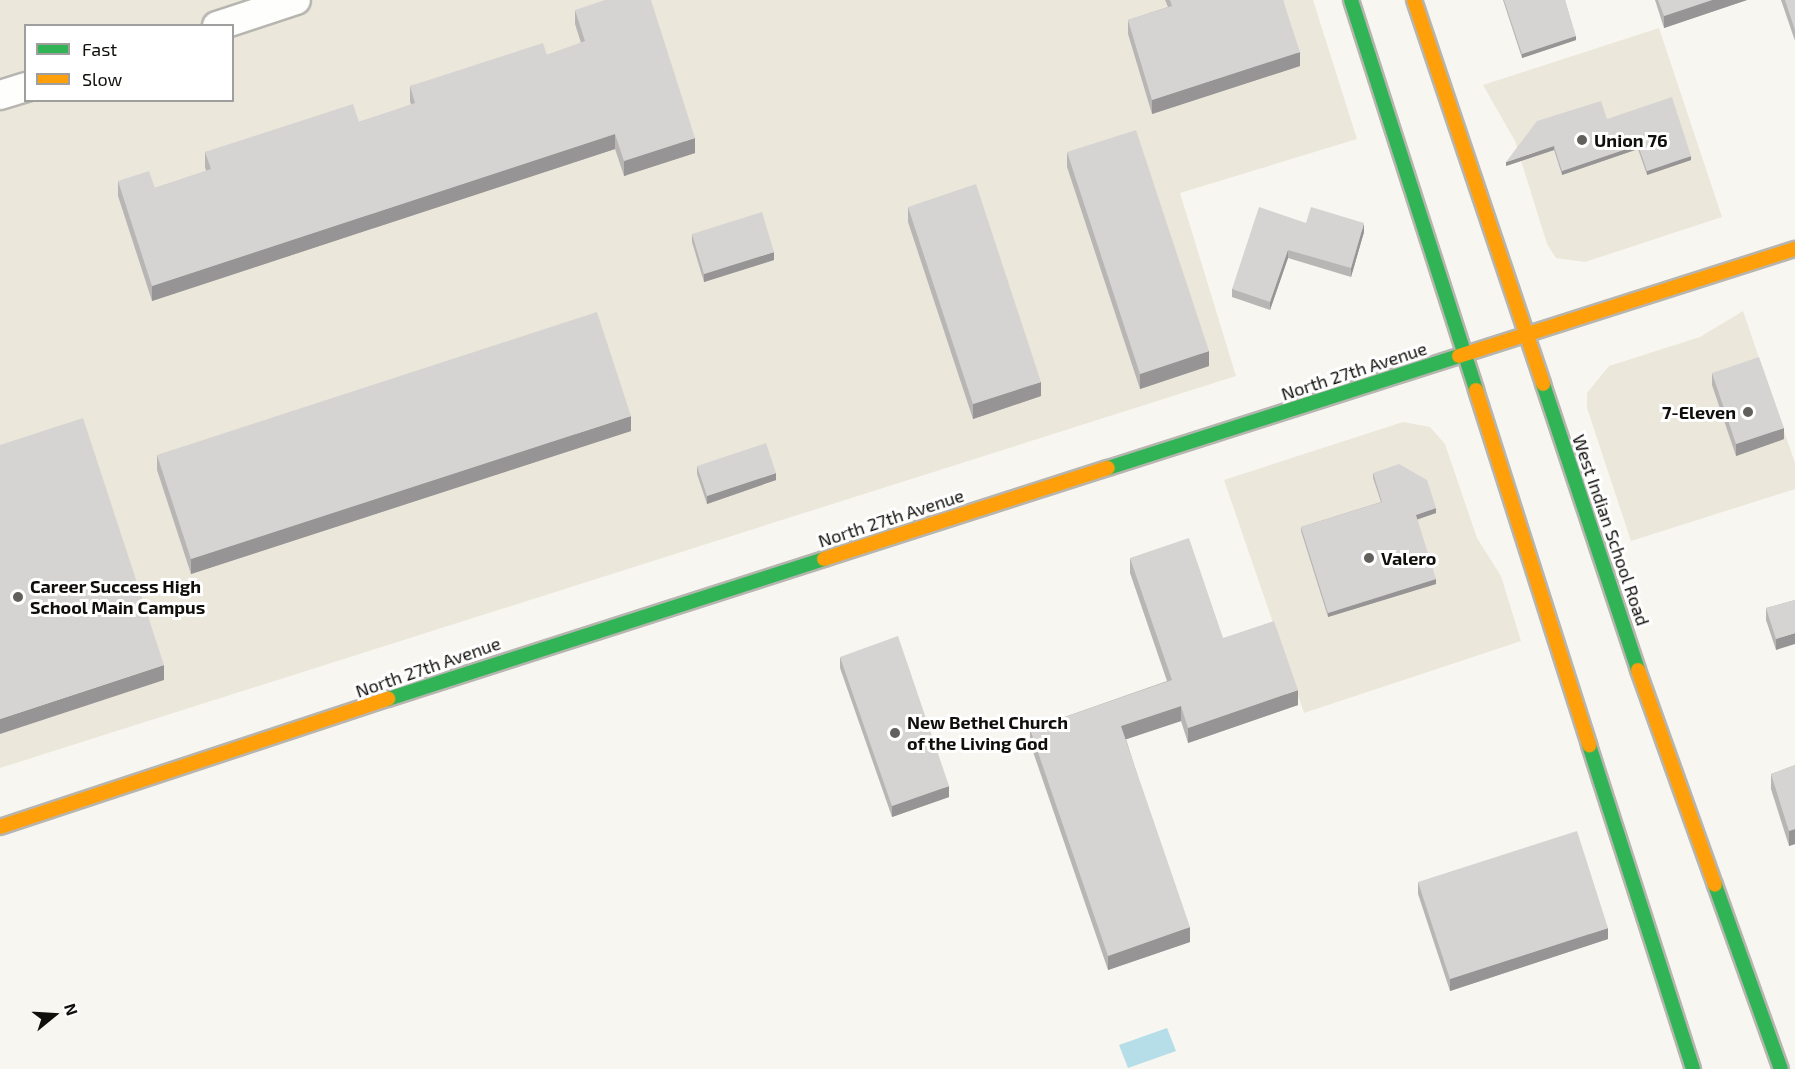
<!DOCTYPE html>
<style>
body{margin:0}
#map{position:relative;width:1795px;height:1069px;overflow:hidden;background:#f8f6f0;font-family:"Exo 2",sans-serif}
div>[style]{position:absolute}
.built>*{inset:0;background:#ece7db}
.water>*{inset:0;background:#b6dee9}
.roads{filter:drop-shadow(2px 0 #b7b5b0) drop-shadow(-2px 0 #b7b5b0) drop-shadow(0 2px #b7b5b0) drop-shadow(0 -2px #b7b5b0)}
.street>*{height:28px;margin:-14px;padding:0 14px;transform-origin:14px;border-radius:14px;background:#fefefd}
.fast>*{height:14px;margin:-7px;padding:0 7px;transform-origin:7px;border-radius:7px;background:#30b455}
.slow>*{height:14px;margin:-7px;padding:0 7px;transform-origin:7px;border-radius:7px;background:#ff9f0a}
.wall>*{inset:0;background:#b8b6b5}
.shaded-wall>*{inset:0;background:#969494}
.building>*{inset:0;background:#d6d4d3}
.dots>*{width:16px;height:16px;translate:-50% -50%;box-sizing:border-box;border:3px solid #fff;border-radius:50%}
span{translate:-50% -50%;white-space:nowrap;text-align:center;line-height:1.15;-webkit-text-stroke:6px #fff;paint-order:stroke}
.poi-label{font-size:18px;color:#100f0c;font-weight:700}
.left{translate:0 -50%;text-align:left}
.right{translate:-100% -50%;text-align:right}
.street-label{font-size:18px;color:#100f0c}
.legend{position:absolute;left:24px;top:24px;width:210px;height:78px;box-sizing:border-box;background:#fff;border:2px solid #9f9f9e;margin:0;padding:8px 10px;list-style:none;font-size:18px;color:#100f0c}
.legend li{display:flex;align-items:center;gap:12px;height:30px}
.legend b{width:30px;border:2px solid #9f9f9e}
.north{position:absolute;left:24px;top:985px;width:60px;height:60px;-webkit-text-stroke:4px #fff;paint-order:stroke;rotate:72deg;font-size:16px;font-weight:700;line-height:24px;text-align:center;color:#100f0c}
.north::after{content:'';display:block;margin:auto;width:21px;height:27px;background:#100f0c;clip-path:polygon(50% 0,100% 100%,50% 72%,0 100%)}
</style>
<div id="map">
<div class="built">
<div style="clip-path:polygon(evenodd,0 0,1313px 0,1357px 139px,1180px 193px,1236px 376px,0 768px,0 0,26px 26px,232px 26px,232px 100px,26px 100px,26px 26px)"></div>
<div style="clip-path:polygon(1659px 28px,1722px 217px,1585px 262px,1556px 258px,1547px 244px,1515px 141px,1483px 85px)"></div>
<div style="clip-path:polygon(1743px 311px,1795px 463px,1795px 489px,1631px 541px,1587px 408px,1587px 393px,1609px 366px,1700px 337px)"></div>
<div style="clip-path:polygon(1403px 422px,1430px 427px,1445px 444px,1477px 538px,1501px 576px,1521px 641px,1304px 713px,1224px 480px)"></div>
</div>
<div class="water">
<div style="clip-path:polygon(1167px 1028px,1176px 1051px,1128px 1068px,1119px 1045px)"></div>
</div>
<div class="roads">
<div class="street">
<div style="left:217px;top:26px;width:83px;rotate:-18.2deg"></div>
<div style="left:0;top:95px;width:27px;rotate:-17deg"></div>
</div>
<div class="fast">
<div style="left:1351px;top:0;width:410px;rotate:72.2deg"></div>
<div style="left:1543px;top:384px;width:301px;rotate:71.6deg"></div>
<div style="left:1108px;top:468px;width:368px;rotate:-17.7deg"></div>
<div style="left:388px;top:699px;width:458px;rotate:-17.8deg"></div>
<div style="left:1589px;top:745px;width:340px;rotate:72.2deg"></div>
<div style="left:1715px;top:885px;width:195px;rotate:70.3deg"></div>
</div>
<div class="slow">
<div style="left:1414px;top:0;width:405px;rotate:71.4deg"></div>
<div style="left:1459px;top:356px;width:353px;rotate:-17.7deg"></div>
<div style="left:1476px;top:390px;width:373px;rotate:72.3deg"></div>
<div style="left:824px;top:559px;width:298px;rotate:-17.8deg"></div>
<div style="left:1638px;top:670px;width:228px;rotate:70.3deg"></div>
<div style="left:0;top:827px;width:409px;rotate:-18.3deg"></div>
</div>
</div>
<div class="wall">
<div style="clip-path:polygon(1165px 0,1283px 0,1300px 66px,1152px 114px,1128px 34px,1128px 20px,1168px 7px)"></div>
<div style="clip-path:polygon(1503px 0,1565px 0,1576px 40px,1522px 58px)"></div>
<div style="clip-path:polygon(1655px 0,1747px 0,1664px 28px)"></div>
<div style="clip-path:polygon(1781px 0,1795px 0,1795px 41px)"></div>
<div style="clip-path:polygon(575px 10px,695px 153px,624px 176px,615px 149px,152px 301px,118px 196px,118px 181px,155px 188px,206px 171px,205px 167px,205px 152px,359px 122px,411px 105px,410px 101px,410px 86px,547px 55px,581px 43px,575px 24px)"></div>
<div style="clip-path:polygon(1607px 119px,1691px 160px,1647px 175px,1638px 149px,1562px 175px,1554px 150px,1506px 166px)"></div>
<div style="clip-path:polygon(1067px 152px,1209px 366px,1140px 389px,1067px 167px)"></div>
<div style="clip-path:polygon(908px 207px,1041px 396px,973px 419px,908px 222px)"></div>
<div style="clip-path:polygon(1306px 223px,1364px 232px,1351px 277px,1288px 258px,1270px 310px,1232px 297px,1232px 289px)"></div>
<div style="clip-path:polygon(692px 234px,774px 260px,704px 282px,692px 242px)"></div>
<div style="clip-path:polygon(1712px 373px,1784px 439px,1736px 456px,1712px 385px)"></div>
<div style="clip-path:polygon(631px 431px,191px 574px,157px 470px,157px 455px)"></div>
<div style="clip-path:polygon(697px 466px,776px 480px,707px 504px,697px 474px)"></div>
<div style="clip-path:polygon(1373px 473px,1436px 513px,1417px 519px,1436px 584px,1328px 617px,1301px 531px,1301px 527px,1381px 502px,1373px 478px)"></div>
<div style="clip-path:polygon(1130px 558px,1223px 638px,1298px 705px,1188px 743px,1181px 721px,1126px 739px,1190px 942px,1108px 970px,1030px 743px,1030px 729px,1167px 681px,1130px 573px)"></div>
<div style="clip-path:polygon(1795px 600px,1776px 650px,1766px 620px,1766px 608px)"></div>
<div style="clip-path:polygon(840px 657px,949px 797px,892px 817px,840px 668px)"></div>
<div style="clip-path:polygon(1795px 765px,1795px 844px,1789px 846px,1771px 789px,1771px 774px)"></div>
<div style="clip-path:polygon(1418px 882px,1608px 939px,1450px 991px,1418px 894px)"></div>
</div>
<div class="shaded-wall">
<div style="clip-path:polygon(1712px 0,1747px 0,1664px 28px,1664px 16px)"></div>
<div style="clip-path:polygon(1576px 36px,1576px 40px,1522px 58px,1522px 54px)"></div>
<div style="clip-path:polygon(1300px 52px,1300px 66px,1152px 114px,1152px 100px)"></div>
<div style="clip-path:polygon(615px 134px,615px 149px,152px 301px,152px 286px)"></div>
<div style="clip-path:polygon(695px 138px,695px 153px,624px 176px,624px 161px)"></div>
<div style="clip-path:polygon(1638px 145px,1638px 149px,1562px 175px,1562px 171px)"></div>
<div style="clip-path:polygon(1554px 146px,1554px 150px,1506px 166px,1506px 162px)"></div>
<div style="clip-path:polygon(1691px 156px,1691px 160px,1647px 175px,1647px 171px)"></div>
<div style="clip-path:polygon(1364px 223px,1364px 232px,1351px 277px,1351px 268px)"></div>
<div style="clip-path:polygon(1288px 250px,1288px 258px,1270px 310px,1270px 302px)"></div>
<div style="clip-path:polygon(774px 252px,774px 260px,704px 282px,704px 274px)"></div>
<div style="clip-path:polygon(1209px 351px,1209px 366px,1140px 389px,1140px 374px)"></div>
<div style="clip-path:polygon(1041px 382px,1041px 396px,973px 419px,973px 404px)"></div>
<div style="clip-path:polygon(631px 416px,631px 431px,191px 574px,191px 559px)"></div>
<div style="clip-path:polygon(1784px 428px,1784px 439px,1736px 456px,1736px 444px)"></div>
<div style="clip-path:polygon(776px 473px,776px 480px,707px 504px,707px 496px)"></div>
<div style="clip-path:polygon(1436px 508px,1436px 513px,1416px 520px,1416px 515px)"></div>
<div style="clip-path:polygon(1436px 579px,1436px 584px,1328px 617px,1328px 613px)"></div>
<div style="clip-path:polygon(1795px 633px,1795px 644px,1776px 650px,1776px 639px)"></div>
<div style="clip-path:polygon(164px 665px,164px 680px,0 734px,0 719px)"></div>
<div style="clip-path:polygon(1298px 690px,1298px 705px,1188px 743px,1188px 728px)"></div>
<div style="clip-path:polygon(1181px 706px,1181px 721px,1121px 741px,1121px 726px)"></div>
<div style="clip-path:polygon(949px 786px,949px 797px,892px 817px,892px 806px)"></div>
<div style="clip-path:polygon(1795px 829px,1795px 844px,1789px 846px,1789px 831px)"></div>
<div style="clip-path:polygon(1190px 927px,1190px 942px,1108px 970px,1108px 956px)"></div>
<div style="clip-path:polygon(1608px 928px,1608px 939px,1450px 991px,1450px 979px)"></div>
</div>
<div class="building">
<div style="clip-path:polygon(605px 0,651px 0,695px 138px,624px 161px,615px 134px,152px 286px,118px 181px,149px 171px,155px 188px,211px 169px,205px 152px,353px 104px,359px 122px,415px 103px,410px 86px,543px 43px,547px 55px,585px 41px,575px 10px)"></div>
<div style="clip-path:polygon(1170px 0,1283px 0,1300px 52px,1152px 100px,1128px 20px,1172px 6px)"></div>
<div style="clip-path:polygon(1504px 0,1565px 0,1576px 36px,1522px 54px)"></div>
<div style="clip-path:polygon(1658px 0,1712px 0,1664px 16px)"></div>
<div style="clip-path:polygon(1785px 0,1795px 0,1795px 30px)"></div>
<div style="clip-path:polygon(1672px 97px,1691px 156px,1647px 171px,1638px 145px,1562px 171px,1554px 146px,1506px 162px,1537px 121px,1601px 101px,1607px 119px)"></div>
<div style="clip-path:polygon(1136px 130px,1209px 351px,1140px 374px,1067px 152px)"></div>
<div style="clip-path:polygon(976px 184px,1041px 382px,973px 404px,908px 207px)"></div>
<div style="clip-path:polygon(1259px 207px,1306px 223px,1311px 207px,1364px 223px,1351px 268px,1288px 250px,1270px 302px,1232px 289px)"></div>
<div style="clip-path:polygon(762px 212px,774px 252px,704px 274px,692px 234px)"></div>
<div style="clip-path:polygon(597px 312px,631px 416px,191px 559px,157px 455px)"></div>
<div style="clip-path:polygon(1759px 357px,1784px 428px,1736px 444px,1712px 373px)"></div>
<div style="clip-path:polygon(83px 418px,164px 665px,0 719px,0 445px)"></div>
<div style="clip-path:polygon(766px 443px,776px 473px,707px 496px,697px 466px)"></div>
<div style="clip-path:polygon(1399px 464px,1427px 480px,1436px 508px,1416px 515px,1436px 579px,1328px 613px,1301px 527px,1382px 502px,1373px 473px)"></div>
<div style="clip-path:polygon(1189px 538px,1223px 638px,1274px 621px,1298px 690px,1188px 728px,1181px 706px,1121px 726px,1190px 927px,1108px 956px,1030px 729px,1172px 680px,1130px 558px)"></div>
<div style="clip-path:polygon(1795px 600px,1795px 633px,1776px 639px,1766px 608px)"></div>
<div style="clip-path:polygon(898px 636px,949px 786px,892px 806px,840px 657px)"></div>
<div style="clip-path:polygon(1795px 765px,1795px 829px,1789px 831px,1771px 774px)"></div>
<div style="clip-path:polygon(1577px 831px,1608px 928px,1450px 979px,1418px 882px)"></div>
</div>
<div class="dots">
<div style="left:1582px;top:140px;background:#61605c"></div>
<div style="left:1748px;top:412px;background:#61605c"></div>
<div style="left:1369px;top:558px;background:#61605c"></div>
<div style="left:18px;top:597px;background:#61605c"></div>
<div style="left:895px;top:733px;background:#61605c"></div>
</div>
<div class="poi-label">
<span class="left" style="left:1594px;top:140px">Union 76</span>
<span class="right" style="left:1736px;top:412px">7-Eleven</span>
<span class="left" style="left:1381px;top:558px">Valero</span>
<span class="left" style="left:30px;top:597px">Career Success High<br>School Main Campus</span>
<span class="left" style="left:907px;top:733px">New Bethel Church<br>of the Living God</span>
</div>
<div class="street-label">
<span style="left:1354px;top:371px;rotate:-18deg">North 27th Avenue</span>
<span style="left:891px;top:518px;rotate:-18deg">North 27th Avenue</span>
<span style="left:1611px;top:530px;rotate:71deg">West Indian School Road</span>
<span style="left:428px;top:667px;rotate:-19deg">North 27th Avenue</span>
</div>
<ul class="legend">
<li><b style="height:8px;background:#30b455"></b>Fast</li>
<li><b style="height:8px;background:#ff9f0a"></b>Slow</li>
</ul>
<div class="north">N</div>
</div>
